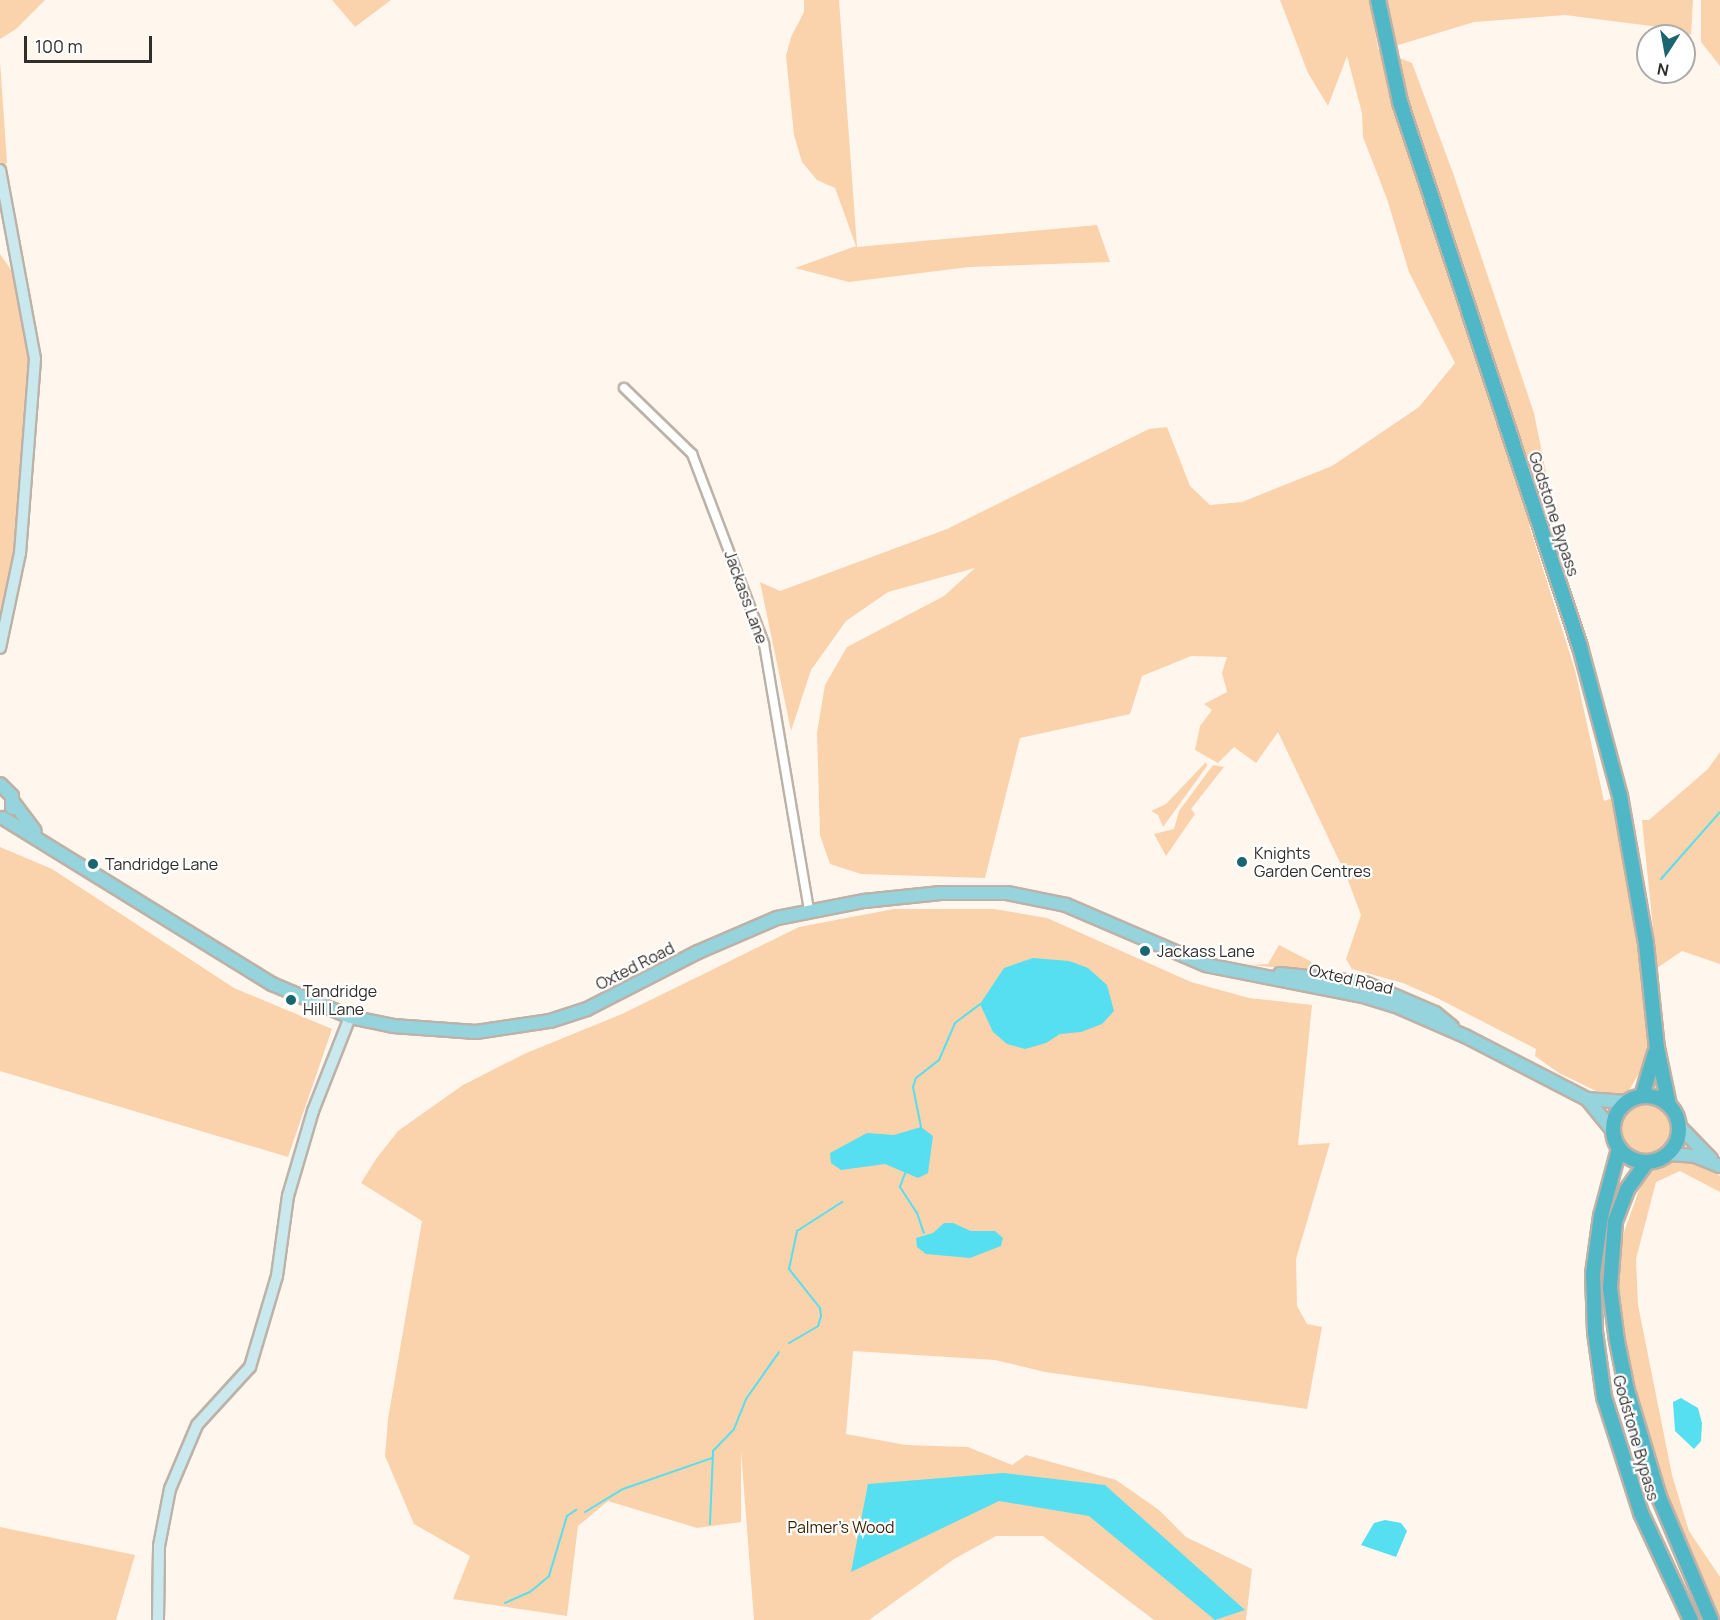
<!DOCTYPE html>
<style>
body{margin:0}
#map{position:relative;width:1720px;height:1620px;overflow:hidden;background:#fff6ee;font-family:Manrope,sans-serif}
div>[style]{position:absolute}
.green>*{inset:0;background:#fad3ac}
.round{border-radius:50%}
.water>*{inset:0;background:#56def1}
.stream>*{height:2px;margin:-1px;padding:0 1px;transform-origin:1px;border-radius:1px;background:#56def1}
.roads{filter:drop-shadow(2px 0 #bcb2a8) drop-shadow(-2px 0 #bcb2a8) drop-shadow(0 2px #bcb2a8) drop-shadow(0 -2px #bcb2a8)}
.street>*{height:8px;margin:-4px;padding:0 4px;transform-origin:4px;border-radius:4px;background:#fff}
.secondary>*{height:10px;margin:-5px;padding:0 5px;transform-origin:5px;border-radius:5px;background:#cae9ee}
.primary>*{height:12px;margin:-6px;padding:0 6px;transform-origin:6px;border-radius:6px;background:#96d4dd}
.highway>*{height:14px;margin:-7px;padding:0 7px;transform-origin:7px;border-radius:7px;background:#50b7c6}
.highway>.ring{margin:-7px;padding:0;box-sizing:content-box;background:none;border:14px solid #50b7c6;border-radius:50%}
.dots>*{width:16px;height:16px;translate:-50% -50%;box-sizing:border-box;border:3px solid #fff;border-radius:50%}
span{translate:-50% -50%;white-space:nowrap;text-align:center;line-height:1.15;-webkit-text-stroke:4.5px #fff;paint-order:stroke}
.street-label{font-size:16px;color:#312d2a}
.poi-label{font-size:16px;color:#312d2a}
.left{translate:0 -50%;text-align:left}
.park-label{font-size:16px;color:#402606}
.north{position:absolute;left:1636px;top:24px;width:60px;height:60px;box-sizing:border-box;background:#fff;border:2px solid #adabaa;border-radius:50%;rotate:191deg;font-size:16px;font-weight:700;line-height:24px;text-align:center;color:#312d2a}
.north::after{content:'';display:block;margin:auto;width:21px;height:27px;background:#1a656f;clip-path:polygon(50% 0,100% 100%,50% 72%,0 100%)}
.scale{position:absolute;left:24px;top:36px;width:128px;height:27px;box-sizing:border-box;border:3px solid #312d2a;border-top:0;padding-left:8px;font-size:18px;line-height:21px;white-space:nowrap;color:#312d2a;-webkit-text-stroke:4px #fff;paint-order:stroke}
</style>
<div id="map">
<div class="green">
<div style="clip-path:polygon(0 0,45px 0,16px 29px,0 39px)"></div>
<div style="clip-path:polygon(332px 0,391px 0,355px 27px)"></div>
<div style="clip-path:polygon(804px 0,839px 0,857px 247px,1097px 225px,1110px 262px,969px 267px,849px 282px,795px 268px,856px 246px,835px 188px,817px 180px,802px 162px,794px 135px,786px 56px,791px 37px,804px 12px)"></div>
<div style="clip-path:polygon(1280px 0,1370px 0,1378px 49px,1412px 63px,1453px 173px,1534px 413px,1554px 512px,1529px 525px,1575px 670px,1604px 801px,1616px 797px,1638px 945px,1650px 1037px,1644px 1065px,1628px 1092px,1618px 1095px,1596px 1091px,1559px 1073px,1535px 1056px,1536px 1049px,1437px 998px,1403px 983px,1352px 969px,1346px 959px,1361px 915px,1346px 875px,1278px 732px,1256px 763px,1234px 747px,1218px 763px,1195px 750px,1200px 726px,1212px 710px,1204px 704px,1227px 692px,1222px 673px,1227px 657px,1191px 656px,1142px 676px,1130px 714px,1020px 738px,985px 878px,861px 874px,830px 864px,820px 835px,817px 733px,825px 685px,847px 647px,944px 596px,975px 568px,888px 592px,846px 621px,811px 670px,791px 731px,760px 582px,780px 591px,947px 529px,1149px 429px,1167px 427px,1190px 486px,1210px 505px,1242px 502px,1332px 466px,1419px 407px,1455px 363px,1409px 272px,1387px 199px,1363px 137px,1362px 113px,1347px 56px,1328px 106px,1308px 73px)"></div>
<div style="clip-path:polygon(1387px 0,1693px 0,1691px 35px,1675px 29px,1565px 15px,1474px 22px,1395px 46px)"></div>
<div style="clip-path:polygon(1701px 0,1720px 0,1720px 66px,1701px 42px)"></div>
<div style="clip-path:polygon(0 61px,7px 163px,0 167px)"></div>
<div style="clip-path:polygon(0 254px,18px 280px,29px 356px,15px 548px,0 633px)"></div>
<div style="clip-path:polygon(1720px 752px,1720px 964px,1682px 951px,1657px 968px,1642px 820px,1649px 820px,1708px 769px)"></div>
<div style="clip-path:polygon(1206px 762px,1207px 766px,1163px 827px,1158px 815px,1151px 811px,1166px 804px)"></div>
<div style="clip-path:polygon(1213px 765px,1224px 767px,1191px 809px,1195px 814px,1166px 856px,1154px 834px,1174px 829px,1179px 811px)"></div>
<div style="clip-path:polygon(0 847px,52px 869px,234px 988px,332px 1029px,288px 1157px,0 1071px)"></div>
<div style="clip-path:polygon(894px 909px,994px 909px,1047px 918px,1191px 982px,1249px 998px,1312px 1005px,1298px 1145px,1330px 1143px,1296px 1259px,1297px 1306px,1307px 1324px,1322px 1327px,1307px 1409px,1045px 1372px,995px 1360px,853px 1351px,846px 1434px,906px 1445px,968px 1447px,1012px 1465px,1026px 1455px,1116px 1480px,1159px 1510px,1186px 1537px,1252px 1569px,1246px 1620px,1154px 1620px,1043px 1536px,996px 1536px,954px 1559px,869px 1620px,754px 1620px,741px 1451px,741px 1522px,697px 1528px,608px 1501px,578px 1526px,567px 1616px,453px 1599px,470px 1556px,414px 1524px,385px 1456px,388px 1419px,422px 1221px,361px 1183px,376px 1159px,398px 1131px,463px 1085px,524px 1054px,622px 1014px,799px 927px)"></div>
<div style="clip-path:polygon(1279px 945px,1310px 961px,1319px 971px,1250px 965px,1268px 964px)"></div>
<div class="round" style="left:1620px;top:1103px;width:52px;height:52px"></div>
<div style="clip-path:polygon(1670px 1162px,1699px 1163px,1720px 1176px,1720px 1192px,1680px 1171px,1656px 1182px,1636px 1259px,1638px 1305px,1672px 1475px,1689px 1531px,1720px 1577px,1720px 1620px,1682px 1539px,1661px 1482px,1622px 1334px,1617px 1262px,1623px 1235px,1643px 1179px,1654px 1168px)"></div>
<div style="clip-path:polygon(0 1527px,135px 1555px,116px 1620px,0 1620px)"></div>
</div>
<div class="water">
<div style="clip-path:polygon(1033px 958px,1069px 961px,1088px 968px,1107px 985px,1114px 1011px,1102px 1024px,1081px 1032px,1060px 1034px,1046px 1043px,1025px 1049px,1007px 1044px,993px 1032px,980px 1004px,1004px 968px)"></div>
<div style="clip-path:polygon(921px 1127px,933px 1136px,928px 1173px,918px 1178px,885px 1164px,841px 1170px,831px 1163px,830px 1153px,867px 1133px,894px 1135px)"></div>
<div style="clip-path:polygon(944px 1223px,953px 1223px,971px 1231px,995px 1231px,1003px 1238px,1001px 1246px,970px 1258px,926px 1254px,917px 1247px,916px 1238px,933px 1233px)"></div>
<div style="clip-path:polygon(1681px 1398px,1698px 1408px,1702px 1423px,1701px 1441px,1694px 1449px,1675px 1431px,1673px 1402px)"></div>
<div style="clip-path:polygon(1003px 1473px,1105px 1485px,1245px 1610px,1215px 1620px,1089px 1516px,999px 1501px,851px 1572px,868px 1484px)"></div>
<div style="clip-path:polygon(1385px 1520px,1401px 1523px,1407px 1531px,1396px 1557px,1361px 1545px,1374px 1523px)"></div>
</div>
<div class="stream">
<div style="left:1661px;top:879px;width:89px;rotate:-48.6deg"></div>
<div style="left:921px;top:1127px;width:41px;rotate:-101.3deg"></div>
<div style="left:913px;top:1087px;width:9px;rotate:-72deg"></div>
<div style="left:916px;top:1078px;width:29px;rotate:-38deg"></div>
<div style="left:939px;top:1060px;width:40px;rotate:-66.6deg"></div>
<div style="left:955px;top:1023px;width:31px;rotate:-37deg"></div>
<div style="left:906px;top:1171px;width:17px;rotate:111deg"></div>
<div style="left:900px;top:1187px;width:31px;rotate:57deg"></div>
<div style="left:917px;top:1213px;width:21px;rotate:71deg"></div>
<div style="left:789px;top:1343px;width:34px;rotate:-30deg"></div>
<div style="left:818px;top:1326px;width:10px;rotate:-73deg"></div>
<div style="left:821px;top:1316px;width:8px;rotate:-97deg"></div>
<div style="left:820px;top:1308px;width:50px;rotate:-128.5deg"></div>
<div style="left:789px;top:1269px;width:39px;rotate:-78deg"></div>
<div style="left:797px;top:1231px;width:54px;rotate:-32.8deg"></div>
<div style="left:585px;top:1512px;width:44px;rotate:-31.2deg"></div>
<div style="left:623px;top:1489px;width:94px;rotate:-19.2deg"></div>
<div style="left:710px;top:1524px;width:73px;rotate:-87.6deg"></div>
<div style="left:713px;top:1451px;width:30px;rotate:-46deg"></div>
<div style="left:734px;top:1429px;width:32px;rotate:-68deg"></div>
<div style="left:746px;top:1399px;width:57px;rotate:-54.9deg"></div>
<div style="left:505px;top:1603px;width:27px;rotate:-24deg"></div>
<div style="left:530px;top:1592px;width:25px;rotate:-40deg"></div>
<div style="left:549px;top:1576px;width:63px;rotate:-73.3deg"></div>
<div style="left:567px;top:1516px;width:11px;rotate:-34deg"></div>
</div>
<div class="roads">
<div class="street">
<div style="left:624px;top:388px;width:95px;rotate:44.1deg"></div>
<div style="left:692px;top:454px;width:203px;rotate:69.2deg"></div>
<div style="left:764px;top:644px;width:269px;rotate:80.4deg"></div>
</div>
<div class="secondary">
<div style="left:0;top:170px;width:192px;rotate:79.5deg"></div>
<div style="left:35px;top:359px;width:195px;rotate:94.4deg"></div>
<div style="left:20px;top:553px;width:97px;rotate:101.9deg"></div>
<div style="left:158px;top:1620px;width:74px;rotate:-89.2deg"></div>
<div style="left:159px;top:1546px;width:58px;rotate:-79.1deg"></div>
<div style="left:170px;top:1489px;width:69px;rotate:-67.1deg"></div>
<div style="left:197px;top:1425px;width:79px;rotate:-47.6deg"></div>
<div style="left:250px;top:1367px;width:95px;rotate:-73.5deg"></div>
<div style="left:277px;top:1276px;width:81px;rotate:-82.2deg"></div>
<div style="left:288px;top:1196px;width:89px;rotate:-73.6deg"></div>
<div style="left:313px;top:1111px;width:101px;rotate:-68.5deg"></div>
</div>
<div class="primary">
<div style="left:0;top:784px;width:17px;rotate:45deg"></div>
<div style="left:12px;top:796px;width:12px;rotate:90deg"></div>
<div style="left:13px;top:802px;width:36px;rotate:53deg"></div>
<div style="left:3px;top:818px;width:316px;rotate:31.7deg"></div>
<div style="left:272px;top:984px;width:85px;rotate:22.9deg"></div>
<div style="left:350px;top:1017px;width:44px;rotate:11.8deg"></div>
<div style="left:393px;top:1026px;width:83px;rotate:4.1deg"></div>
<div style="left:476px;top:1032px;width:75px;rotate:-8.5deg"></div>
<div style="left:550px;top:1021px;width:39px;rotate:-18deg"></div>
<div style="left:587px;top:1009px;width:125px;rotate:-27.2deg"></div>
<div style="left:698px;top:952px;width:86px;rotate:-23.3deg"></div>
<div style="left:777px;top:918px;width:89px;rotate:-11.1deg"></div>
<div style="left:864px;top:901px;width:77px;rotate:-5.9deg"></div>
<div style="left:941px;top:893px;width:66px"></div>
<div style="left:1007px;top:893px;width:60px;rotate:11.5deg"></div>
<div style="left:1066px;top:905px;width:152px;rotate:23.2deg"></div>
<div style="left:1206px;top:965px;width:160px;rotate:11.2deg"></div>
<div style="left:1363px;top:996px;width:34px;rotate:17deg"></div>
<div style="left:1396px;top:1006px;width:75px;rotate:23.5deg"></div>
<div style="left:1465px;top:1036px;width:137px;rotate:27.3deg"></div>
<div style="left:1587px;top:1099px;width:41px;rotate:50.9deg"></div>
<div style="left:1280px;top:974px;width:85px;rotate:6deg"></div>
<div style="left:1365px;top:983px;width:76px;rotate:23.2deg"></div>
<div style="left:1435px;top:1013px;width:22px;rotate:39deg"></div>
<div style="left:1587px;top:1099px;width:40px;rotate:4.3deg"></div>
<div style="left:1679px;top:1126px;width:46px;rotate:45.9deg"></div>
<div style="left:1668px;top:1154px;width:27px;rotate:4deg"></div>
<div style="left:1695px;top:1156px;width:27px;rotate:22deg"></div>
</div>
<div class="highway">
<div style="left:1378px;top:0;width:104px;rotate:77.8deg"></div>
<div style="left:1400px;top:102px;width:574px;rotate:71.72deg"></div>
<div style="left:1580px;top:647px;width:154px;rotate:75deg"></div>
<div style="left:1620px;top:796px;width:150px;rotate:80deg"></div>
<div style="left:1646px;top:944px;width:105px;rotate:84deg"></div>
<div style="left:1657px;top:1048px;width:58px;rotate:78.1deg"></div>
<div style="left:1642px;top:1096px;width:45px;rotate:-73.2deg"></div>
<div class="ring" style="left:1613px;top:1096px;width:52px;height:52px"></div>
<div style="left:1619px;top:1149px;width:69px;rotate:105deg"></div>
<div style="left:1601px;top:1216px;width:59px;rotate:97.9deg"></div>
<div style="left:1593px;top:1274px;width:58px;rotate:88deg"></div>
<div style="left:1595px;top:1332px;width:66px;rotate:82.1deg"></div>
<div style="left:1604px;top:1397px;width:122px;rotate:72.3deg"></div>
<div style="left:1641px;top:1513px;width:118px;rotate:65deg"></div>
<div style="left:1647px;top:1162px;width:34px;rotate:126deg"></div>
<div style="left:1627px;top:1190px;width:33px;rotate:111deg"></div>
<div style="left:1615px;top:1221px;width:67px;rotate:94.3deg"></div>
<div style="left:1610px;top:1288px;width:53px;rotate:82.5deg"></div>
<div style="left:1617px;top:1341px;width:50px;rotate:78.5deg"></div>
<div style="left:1627px;top:1390px;width:112px;rotate:73.3deg"></div>
<div style="left:1659px;top:1497px;width:134px;rotate:67.1deg"></div>
</div>
</div>
<div class="dots">
<div style="left:1242px;top:862px;background:#1a656f"></div>
<div style="left:93px;top:864px;background:#1a656f"></div>
<div style="left:1145px;top:951px;background:#1a656f"></div>
<div style="left:291px;top:1000px;background:#1a656f"></div>
</div>
<div class="street-label">
<span style="left:1554px;top:514px;rotate:72deg">Godstone Bypass</span>
<span style="left:746px;top:597px;rotate:70deg">Jackass Lane</span>
<span style="left:635px;top:966px;rotate:-27deg">Oxted Road</span>
<span style="left:1351px;top:979px;rotate:13deg">Oxted Road</span>
<span style="left:1636px;top:1438px;rotate:74deg">Godstone Bypass</span>
</div>
<div class="poi-label">
<span class="left" style="left:1254px;top:862px">Knights<br>Garden Centres</span>
<span class="left" style="left:105px;top:864px">Tandridge Lane</span>
<span class="left" style="left:1157px;top:951px">Jackass Lane</span>
<span class="left" style="left:303px;top:1000px">Tandridge<br>Hill Lane</span>
</div>
<div class="park-label">
<span style="left:841px;top:1527px">Palmer's Wood</span>
</div>
<div class="north">N</div>
<div class="scale">100 m</div>
</div>
